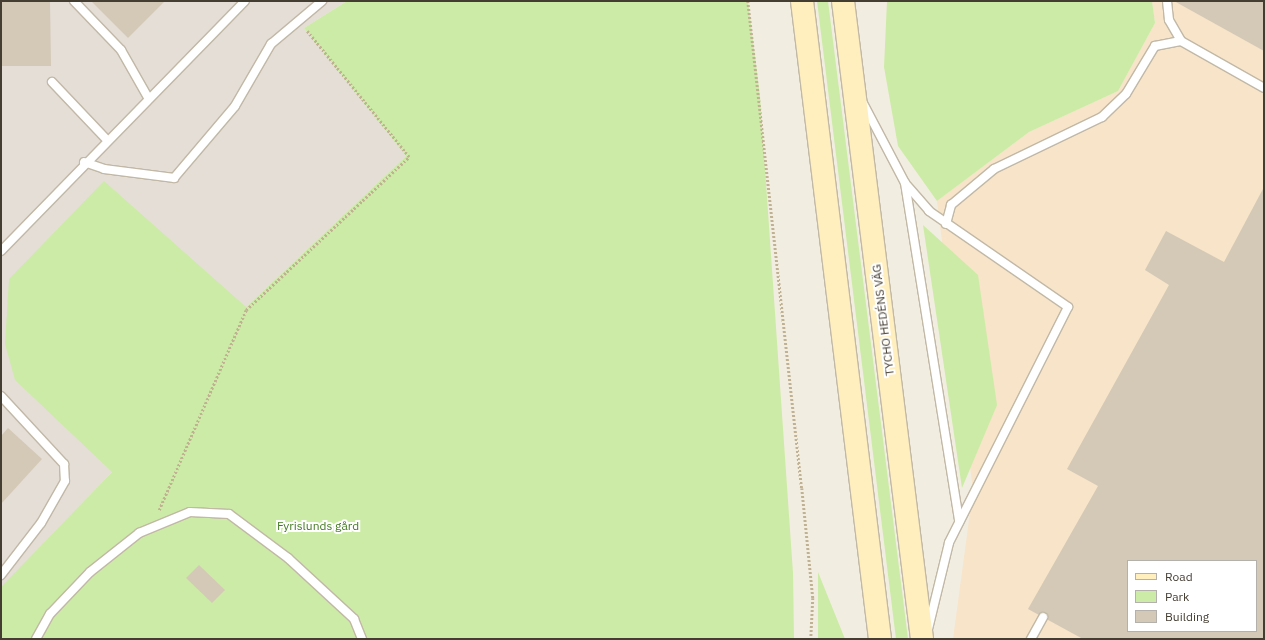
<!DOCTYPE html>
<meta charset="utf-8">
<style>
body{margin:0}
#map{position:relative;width:1265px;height:640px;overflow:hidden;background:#f2ede1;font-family:"IBM Plex Sans",sans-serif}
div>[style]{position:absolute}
.commercial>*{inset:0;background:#f7e4c9}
.industrial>*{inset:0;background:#e4ded7}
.green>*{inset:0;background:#cceba6}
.building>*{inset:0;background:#d4c9b6}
.path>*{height:2.5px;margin-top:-1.25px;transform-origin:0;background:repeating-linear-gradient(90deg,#c1b193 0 2px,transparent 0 4px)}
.roads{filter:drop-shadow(1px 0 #c1b8a6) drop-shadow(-1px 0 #c1b8a6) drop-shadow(0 1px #c1b8a6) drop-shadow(0 -1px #c1b8a6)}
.lane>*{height:8px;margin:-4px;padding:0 4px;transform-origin:4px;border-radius:4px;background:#fff}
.secondary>*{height:22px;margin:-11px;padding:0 11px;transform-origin:11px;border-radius:11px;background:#ffefbf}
span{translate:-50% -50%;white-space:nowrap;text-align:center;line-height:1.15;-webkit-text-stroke:4px #fff;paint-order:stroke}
.street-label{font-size:12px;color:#443d32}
.park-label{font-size:12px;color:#437921}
.frame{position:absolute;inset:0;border:2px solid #443d32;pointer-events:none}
.legend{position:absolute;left:1127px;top:560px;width:130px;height:72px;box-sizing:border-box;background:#fff;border:1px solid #b4b1ad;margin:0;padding:5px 7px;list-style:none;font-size:12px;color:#443d32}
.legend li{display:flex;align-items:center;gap:8px;height:20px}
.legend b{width:20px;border:1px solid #b4b1ad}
</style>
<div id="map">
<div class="commercial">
<div style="clip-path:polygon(evenodd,1152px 1px,1264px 1px,1264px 639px,953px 639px,973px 490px,937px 201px,1029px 132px,1118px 91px,1155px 23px,1152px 1px,1128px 561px,1256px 561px,1256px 631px,1128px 631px,1128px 561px)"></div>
</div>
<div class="industrial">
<div style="clip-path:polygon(1px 1px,347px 1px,304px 28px,406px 156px,246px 307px,112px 472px,1px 588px)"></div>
</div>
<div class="green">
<div style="clip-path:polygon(347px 1px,748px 1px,760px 96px,793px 573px,794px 639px,1px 639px,1px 587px,112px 472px,15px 380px,5px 344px,9px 279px,104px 181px,246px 307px,406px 156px,304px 28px)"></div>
<div style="clip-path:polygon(817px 1px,828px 1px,908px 639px,896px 639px)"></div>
<div style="clip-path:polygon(887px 1px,1152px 1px,1155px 23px,1118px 91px,1029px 132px,937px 201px,898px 146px,884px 67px)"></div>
<div style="clip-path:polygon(923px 225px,978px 275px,997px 405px,962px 488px)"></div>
<div style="clip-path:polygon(818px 572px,845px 639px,818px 639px)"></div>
</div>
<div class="building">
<div style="clip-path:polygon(1px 1px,50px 1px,51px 66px,1px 66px)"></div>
<div style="clip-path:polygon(91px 1px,165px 1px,128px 38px)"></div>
<div style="clip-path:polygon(1174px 1px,1264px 1px,1264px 51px)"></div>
<div style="clip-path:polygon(evenodd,1264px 187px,1264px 639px,1083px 639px,1028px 609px,1098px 486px,1067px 469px,1169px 285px,1145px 270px,1166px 231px,1224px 262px,1264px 187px,1128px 561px,1256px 561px,1256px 631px,1128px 631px,1128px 561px)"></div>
<div style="clip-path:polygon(8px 428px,42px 459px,1px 504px,1px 436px)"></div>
<div style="clip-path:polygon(199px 565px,225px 590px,212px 603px,186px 578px)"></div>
</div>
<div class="path">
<div style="left:748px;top:1px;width:490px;rotate:83.7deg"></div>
<div style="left:802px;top:488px;width:111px;rotate:84.3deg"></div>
<div style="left:813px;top:598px;width:41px;rotate:92.8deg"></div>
<div style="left:159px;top:510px;width:218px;rotate:-66.5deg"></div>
<div style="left:246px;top:310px;width:224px;rotate:-43.2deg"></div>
<div style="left:409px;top:157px;width:162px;rotate:-129deg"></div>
</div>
<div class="roads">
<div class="lane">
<div style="left:74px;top:1px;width:68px;rotate:46.2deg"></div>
<div style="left:121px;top:50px;width:56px;rotate:60.3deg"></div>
<div style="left:1167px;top:1px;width:19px;rotate:84deg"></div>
<div style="left:1169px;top:20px;width:24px;rotate:60deg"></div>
<div style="left:1181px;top:41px;width:95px;rotate:29.5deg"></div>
<div style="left:52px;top:82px;width:81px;rotate:46.5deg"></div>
<div style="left:863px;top:103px;width:90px;rotate:62.3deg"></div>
<div style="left:905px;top:183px;width:37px;rotate:49deg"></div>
<div style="left:929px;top:211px;width:169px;rotate:34.6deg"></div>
<div style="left:1068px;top:307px;width:264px;rotate:116.8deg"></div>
<div style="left:949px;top:543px;width:89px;rotate:103.7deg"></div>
<div style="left:84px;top:162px;width:21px;rotate:19deg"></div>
<div style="left:104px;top:169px;width:71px;rotate:7.3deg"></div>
<div style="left:174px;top:178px;width:94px;rotate:-49.7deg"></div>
<div style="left:235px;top:106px;width:72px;rotate:-59.9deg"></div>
<div style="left:271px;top:44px;width:67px;rotate:-40.1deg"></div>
<div style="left:905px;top:183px;width:343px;rotate:80.9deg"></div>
<div style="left:946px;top:224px;width:20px;rotate:-75deg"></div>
<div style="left:951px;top:205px;width:56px;rotate:-39.9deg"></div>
<div style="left:994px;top:169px;width:120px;rotate:-25.7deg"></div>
<div style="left:1102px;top:117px;width:33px;rotate:-44deg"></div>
<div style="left:1126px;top:94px;width:56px;rotate:-58.9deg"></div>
<div style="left:1155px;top:46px;width:26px;rotate:-11deg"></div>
<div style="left:1px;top:251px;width:349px;rotate:-45.7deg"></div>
<div style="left:1px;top:396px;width:93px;rotate:47.2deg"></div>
<div style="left:64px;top:464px;width:17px;rotate:87deg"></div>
<div style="left:65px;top:481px;width:48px;rotate:119.7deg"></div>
<div style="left:41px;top:523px;width:66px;rotate:127.6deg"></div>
<div style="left:36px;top:639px;width:29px;rotate:-61deg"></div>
<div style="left:50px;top:614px;width:58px;rotate:-46.4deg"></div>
<div style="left:90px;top:572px;width:63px;rotate:-38.5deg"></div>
<div style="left:139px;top:533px;width:55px;rotate:-22.4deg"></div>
<div style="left:190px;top:512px;width:39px;rotate:3deg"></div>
<div style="left:229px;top:514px;width:74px;rotate:36.7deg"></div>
<div style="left:288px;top:558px;width:90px;rotate:42.7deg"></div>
<div style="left:354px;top:619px;width:22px;rotate:68deg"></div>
<div style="left:1031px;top:639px;width:25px;rotate:-61deg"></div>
</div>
<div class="secondary">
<div style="left:802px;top:1px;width:643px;rotate:83.03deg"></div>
<div style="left:843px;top:1px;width:643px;rotate:82.94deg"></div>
</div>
</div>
<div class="street-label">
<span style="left:883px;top:320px;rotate:-97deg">TYCHO HEDÉNS VÄG</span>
</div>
<div class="park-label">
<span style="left:318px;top:526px">Fyrislunds gård</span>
</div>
<div class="frame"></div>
<ul class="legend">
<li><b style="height:5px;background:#ffefbf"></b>Road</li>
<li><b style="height:11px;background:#cceba6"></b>Park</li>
<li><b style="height:11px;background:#d4c9b6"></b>Building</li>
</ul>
</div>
